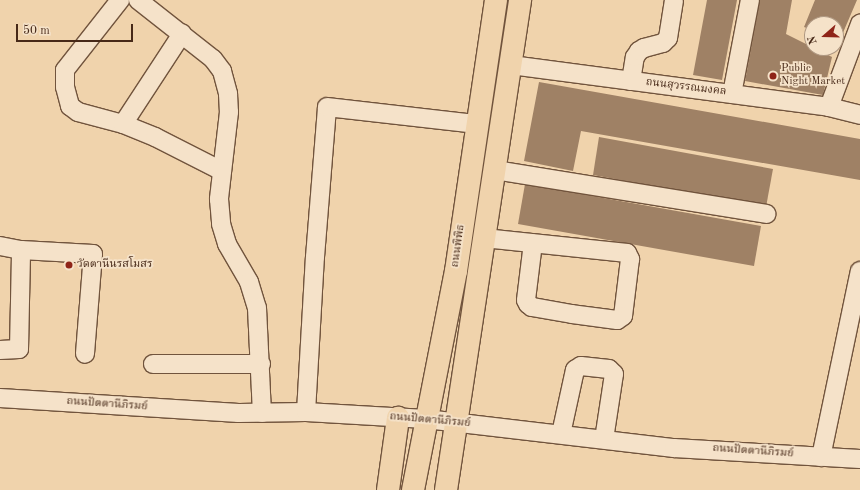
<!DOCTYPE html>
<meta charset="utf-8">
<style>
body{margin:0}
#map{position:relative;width:860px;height:490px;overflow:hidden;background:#f0d3ac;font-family:"Old Standard TT","Noto Serif Thai",serif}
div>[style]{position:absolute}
.building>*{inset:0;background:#9f8165}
.roads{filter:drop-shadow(1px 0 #71543d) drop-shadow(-1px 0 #71543d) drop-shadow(0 1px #71543d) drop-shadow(0 -1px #71543d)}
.minor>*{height:18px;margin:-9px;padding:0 9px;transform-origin:9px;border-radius:9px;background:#f5e2c9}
.major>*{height:22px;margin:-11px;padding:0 11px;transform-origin:11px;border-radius:11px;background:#f0d3ac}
.dots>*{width:11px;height:11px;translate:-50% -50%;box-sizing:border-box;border:2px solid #f5e2c9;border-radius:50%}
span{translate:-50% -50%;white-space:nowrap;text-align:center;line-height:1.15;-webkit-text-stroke:3.5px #f5e2c9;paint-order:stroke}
.poi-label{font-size:11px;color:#472918}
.left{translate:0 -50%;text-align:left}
.street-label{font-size:11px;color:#472918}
.north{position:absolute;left:804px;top:16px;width:40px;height:40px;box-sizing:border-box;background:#f5e2c9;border:1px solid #af9882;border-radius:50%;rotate:250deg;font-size:11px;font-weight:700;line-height:16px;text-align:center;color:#472918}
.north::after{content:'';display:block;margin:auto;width:14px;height:18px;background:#8f2418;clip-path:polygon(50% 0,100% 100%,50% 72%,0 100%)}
.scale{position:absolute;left:16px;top:24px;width:117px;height:18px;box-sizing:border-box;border:2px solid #472918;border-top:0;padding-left:5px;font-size:12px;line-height:14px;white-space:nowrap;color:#472918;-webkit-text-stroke:3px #f5e2c9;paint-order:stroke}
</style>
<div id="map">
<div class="building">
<div style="clip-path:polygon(707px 0,737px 0,722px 80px,693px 75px)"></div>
<div style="clip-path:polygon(760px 0,792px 0,786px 34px,832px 57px,823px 95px,745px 81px)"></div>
<div style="clip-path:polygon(815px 0,857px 0,839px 42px,836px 41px,836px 24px,812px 24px,812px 30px,804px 27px)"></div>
<div style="clip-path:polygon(539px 82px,860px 139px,860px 180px,581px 131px,573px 171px,524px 161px)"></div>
<div style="clip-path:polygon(599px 137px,773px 169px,766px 207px,593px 175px)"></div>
<div style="clip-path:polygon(525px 184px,761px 226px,754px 266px,518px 224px)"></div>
</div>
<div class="roads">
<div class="minor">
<div style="left:120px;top:0;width:89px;rotate:128.2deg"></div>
<div style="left:65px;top:70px;width:17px;rotate:90deg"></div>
<div style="left:65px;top:87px;width:20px;rotate:75deg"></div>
<div style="left:70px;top:106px;width:10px;rotate:37deg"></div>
<div style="left:78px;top:112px;width:47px;rotate:14.9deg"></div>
<div style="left:123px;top:124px;width:35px;rotate:22deg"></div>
<div style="left:155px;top:137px;width:75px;rotate:26.9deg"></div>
<div style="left:138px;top:0;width:95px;rotate:38.2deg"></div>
<div style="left:213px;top:59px;width:15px;rotate:53deg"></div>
<div style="left:222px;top:71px;width:24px;rotate:75deg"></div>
<div style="left:228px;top:94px;width:18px;rotate:87deg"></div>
<div style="left:229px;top:112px;width:88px;rotate:96.6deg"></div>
<div style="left:219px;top:199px;width:25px;rotate:85deg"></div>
<div style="left:221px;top:224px;width:21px;rotate:73deg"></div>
<div style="left:227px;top:244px;width:44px;rotate:59.9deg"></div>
<div style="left:249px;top:282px;width:27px;rotate:73deg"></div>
<div style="left:257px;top:308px;width:105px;rotate:87.3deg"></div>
<div style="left:511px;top:65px;width:321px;rotate:7.5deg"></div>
<div style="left:829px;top:107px;width:32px;rotate:14deg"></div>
<div style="left:631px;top:81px;width:24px;rotate:-81deg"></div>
<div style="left:635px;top:57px;width:7px;rotate:-56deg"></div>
<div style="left:639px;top:51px;width:6px;rotate:-31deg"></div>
<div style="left:644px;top:48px;width:20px;rotate:-15deg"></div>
<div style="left:663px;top:43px;width:7px;rotate:-45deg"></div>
<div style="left:668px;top:38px;width:38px;rotate:-81deg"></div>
<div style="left:732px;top:94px;width:96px;rotate:-79.2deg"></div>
<div style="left:829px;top:107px;width:89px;rotate:-69.5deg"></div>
<div style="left:123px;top:124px;width:108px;rotate:-56.8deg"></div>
<div style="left:495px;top:170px;width:275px;rotate:9.2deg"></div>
<div style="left:484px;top:238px;width:144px;rotate:6deg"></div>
<div style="left:627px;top:253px;width:7px;rotate:63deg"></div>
<div style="left:630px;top:259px;width:57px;rotate:97deg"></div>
<div style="left:623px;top:316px;width:7px;rotate:146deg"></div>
<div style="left:617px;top:320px;width:45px;rotate:-172.4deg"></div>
<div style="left:572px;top:314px;width:41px;rotate:-170.1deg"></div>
<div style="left:532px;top:307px;width:5px;rotate:-143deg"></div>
<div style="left:528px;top:304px;width:4px;rotate:-117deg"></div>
<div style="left:526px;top:300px;width:57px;rotate:-83deg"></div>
<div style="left:0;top:246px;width:21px;rotate:11deg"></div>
<div style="left:21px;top:250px;width:72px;rotate:3.2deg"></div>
<div style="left:93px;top:254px;width:100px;rotate:94.6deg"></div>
<div style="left:0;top:350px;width:19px;rotate:-3deg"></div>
<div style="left:19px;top:349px;width:99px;rotate:-88.8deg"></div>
<div style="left:153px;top:364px;width:108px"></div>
<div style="left:0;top:398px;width:239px;rotate:3.6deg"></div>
<div style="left:239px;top:413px;width:67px;rotate:-0.9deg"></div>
<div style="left:306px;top:412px;width:120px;rotate:3.3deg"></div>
<div style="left:426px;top:419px;width:250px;rotate:6.7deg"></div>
<div style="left:674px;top:448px;width:186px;rotate:3.4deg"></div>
<div style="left:306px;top:412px;width:155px;rotate:-86.7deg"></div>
<div style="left:315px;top:257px;width:150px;rotate:-85.4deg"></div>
<div style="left:327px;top:107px;width:151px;rotate:6.5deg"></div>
<div style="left:561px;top:434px;width:66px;rotate:-77.7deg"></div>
<div style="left:575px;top:370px;width:7px;rotate:-34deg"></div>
<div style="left:581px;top:366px;width:28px;rotate:6deg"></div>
<div style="left:609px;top:369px;width:7px;rotate:45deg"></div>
<div style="left:614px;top:374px;width:66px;rotate:98.7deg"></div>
<div style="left:821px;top:457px;width:190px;rotate:-78.2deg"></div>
</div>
<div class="major">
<div style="left:388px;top:490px;width:73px;rotate:-82.1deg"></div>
<div style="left:413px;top:490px;width:223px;rotate:-78.9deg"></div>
<div style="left:456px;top:271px;width:274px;rotate:-81.6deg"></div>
<div style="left:446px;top:490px;width:496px;rotate:-81.4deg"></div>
</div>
</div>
<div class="dots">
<div style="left:773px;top:76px;background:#8f2418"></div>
<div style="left:69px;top:265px;background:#8f2418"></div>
</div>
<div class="poi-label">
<span class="left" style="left:781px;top:76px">Public<br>Night Market</span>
<span class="left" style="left:77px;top:265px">วัดตานีนรสโมสร</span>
</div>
<div class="street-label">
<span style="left:686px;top:88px;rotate:7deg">ถนนสุวรรณมงคล</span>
<span style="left:459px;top:246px;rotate:-82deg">ถนนพิพิธ</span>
<span style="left:107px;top:405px;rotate:4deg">ถนนปัตตานีภิรมย์</span>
<span style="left:430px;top:421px;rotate:5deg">ถนนปัตตานีภิรมย์</span>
<span style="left:753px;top:452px;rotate:4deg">ถนนปัตตานีภิรมย์</span>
</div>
<div class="north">N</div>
<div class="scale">50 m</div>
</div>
